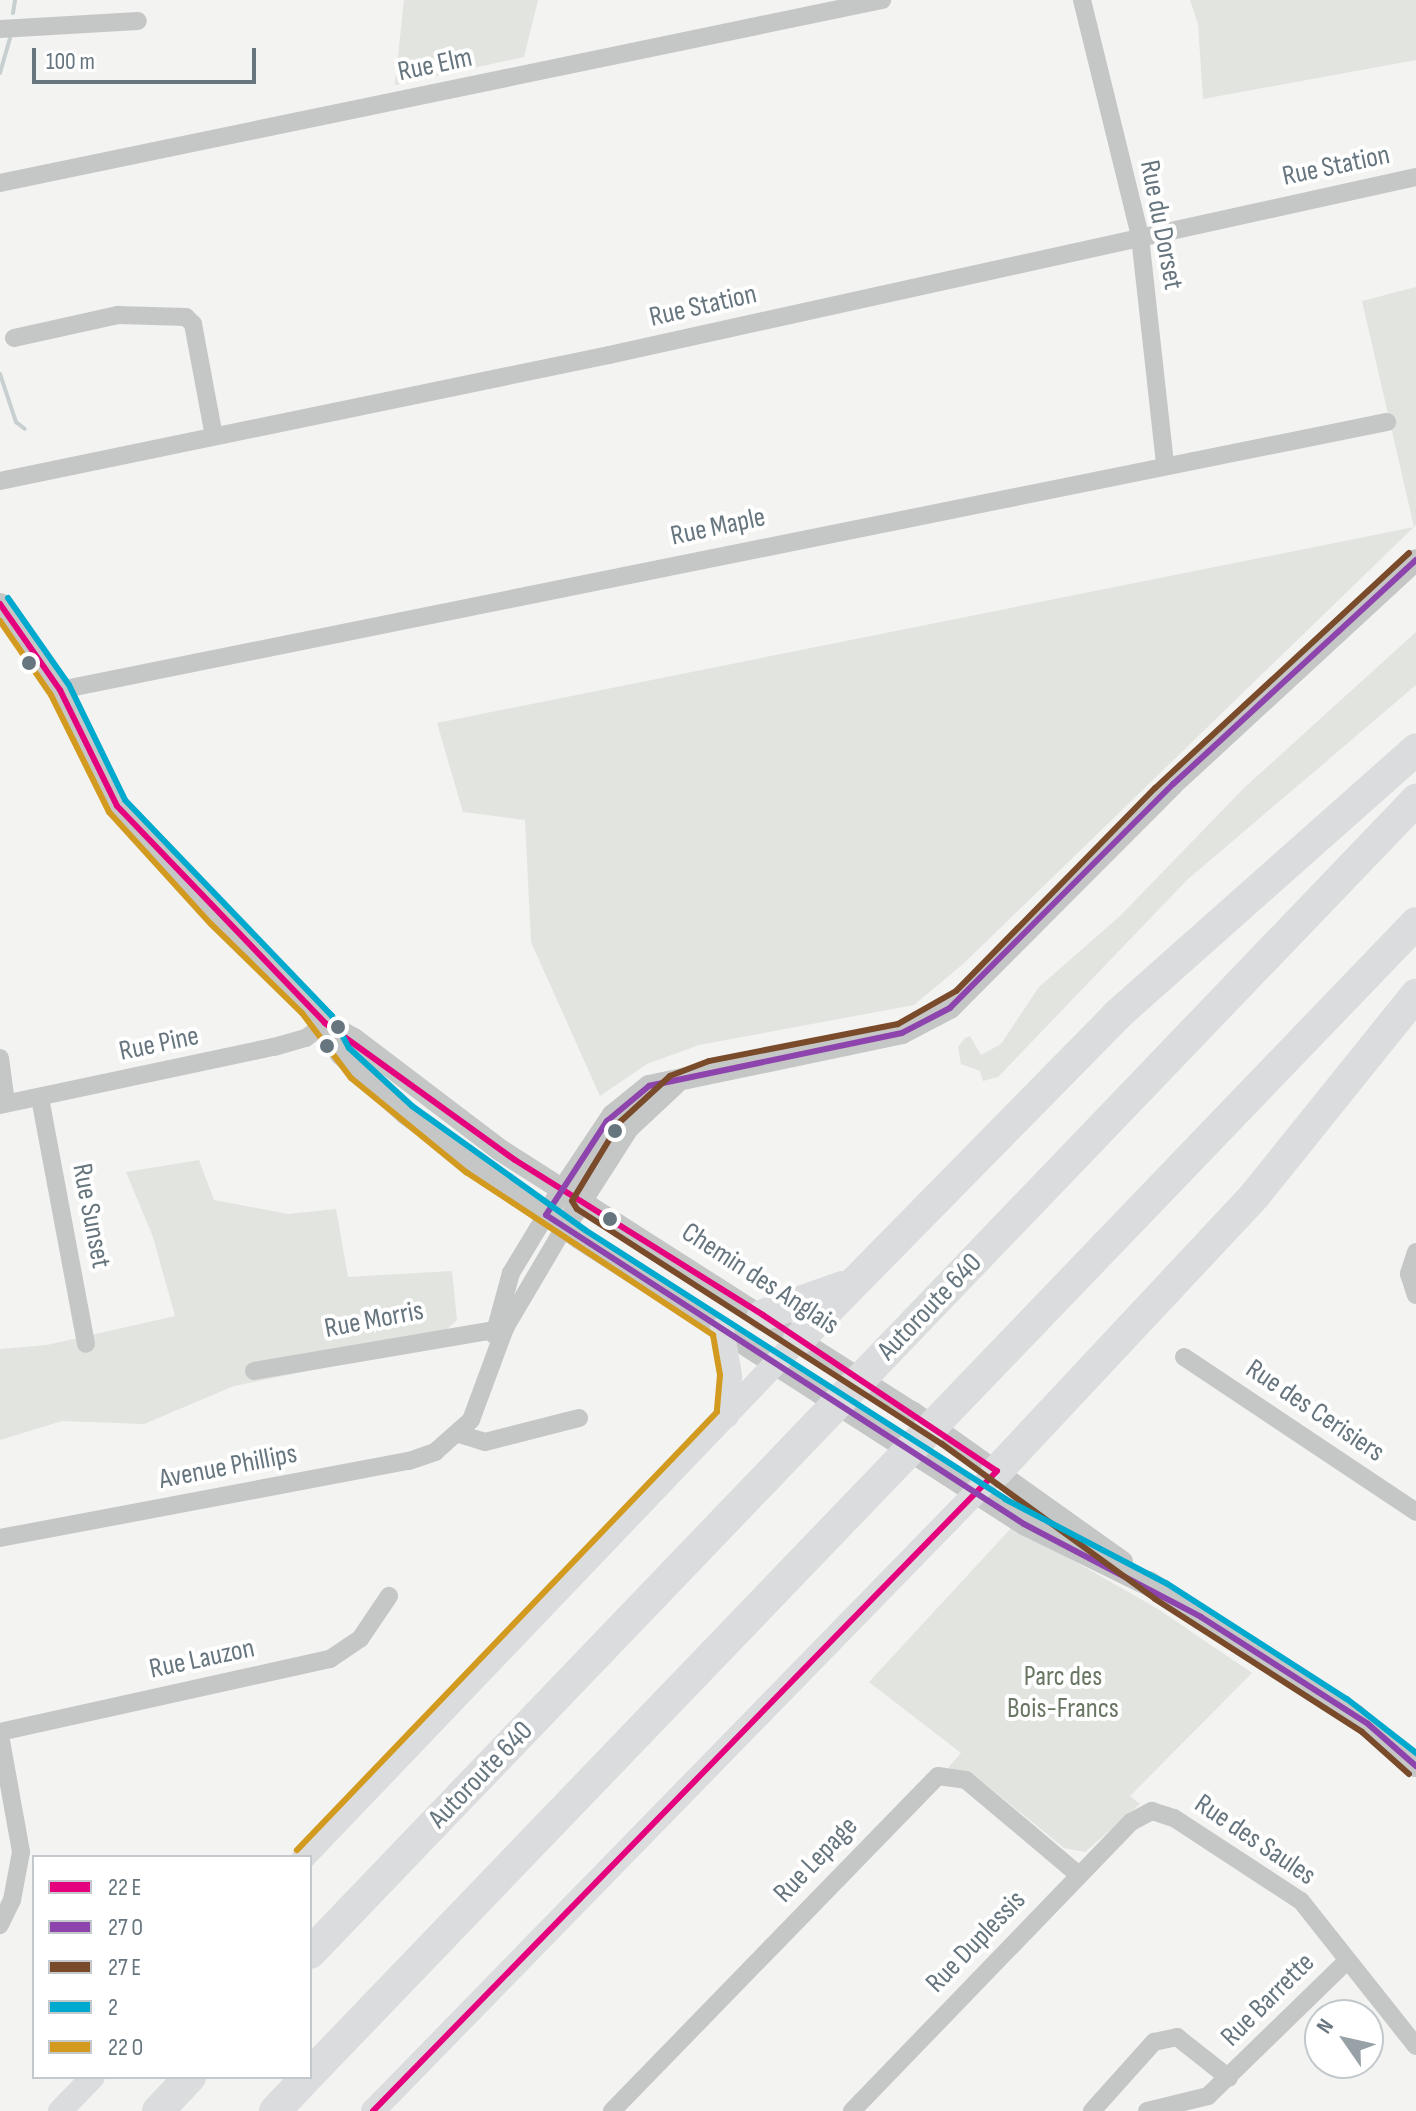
<!DOCTYPE html>
<style>
body{margin:0}
#map{position:relative;width:1416px;height:2111px;overflow:hidden;background:#f3f3f1;font-family:"Sofia Sans Condensed",sans-serif}
div>[style]{position:absolute}
.green>*{inset:0;background:#e2e4df}
.stream>*{height:4px;margin:-2px;padding:0 2px;transform-origin:2px;border-radius:2px;background:#c7cfd1}
.minor>*{height:18px;margin:-9px;padding:0 9px;transform-origin:9px;border-radius:9px;background:#c5c7c7}
.tertiary>*{height:22px;margin:-11px;padding:0 11px;transform-origin:11px;border-radius:11px;background:#c5c7c7}
.secondary>*{height:24px;margin:-12px;padding:0 12px;transform-origin:12px;border-radius:12px;background:#dbdcdd}
.motorway>*{height:32px;margin:-16px;padding:0 16px;transform-origin:16px;border-radius:16px;background:#dbdcdd}
.bus-1>*{height:6px;margin:-3px;padding:0 3px;transform-origin:3px;border-radius:3px;background:#e5007d}
.bus-2>*{height:6px;margin:-3px;padding:0 3px;transform-origin:3px;border-radius:3px;background:#8e44ad}
.bus-3>*{height:6px;margin:-3px;padding:0 3px;transform-origin:3px;border-radius:3px;background:#7a4b2a}
.bus-4>*{height:6px;margin:-3px;padding:0 3px;transform-origin:3px;border-radius:3px;background:#00a9ce}
.bus-5>*{height:6px;margin:-3px;padding:0 3px;transform-origin:3px;border-radius:3px;background:#d39a20}
.dots>*{width:22px;height:22px;translate:-50% -50%;box-sizing:border-box;border:4px solid #fff;border-radius:50%}
span{translate:-50% -50%;white-space:nowrap;text-align:center;line-height:1.15;-webkit-text-stroke:8px #fff;paint-order:stroke}
.street-label{font-size:28px;color:#66757e}
.park-label{font-size:28px;color:#697664}
.legend{position:absolute;left:32px;top:1855px;width:280px;height:224px;box-sizing:border-box;background:#fff;border:2px solid #c2c8cb;margin:0;padding:10px 14px;list-style:none;font-size:24px;color:#66757e}
.legend li{display:flex;align-items:center;gap:16px;height:40px}
.legend b{width:40px;border:2px solid #c2c8cb}
.north{position:absolute;left:1304px;top:1999px;width:80px;height:80px;box-sizing:border-box;background:#fff;border:2px solid #c2c8cb;border-radius:50%;rotate:304deg;font-size:22px;font-weight:700;line-height:32px;text-align:center;color:#66757e}
.north::after{content:'';display:block;margin:auto;width:28px;height:36px;background:#97a1a6;clip-path:polygon(50% 0,100% 100%,50% 72%,0 100%)}
.scale{position:absolute;left:32px;top:48px;width:224px;height:36px;box-sizing:border-box;border:4px solid #66757e;border-top:0;padding-left:10px;font-size:24px;line-height:28px;white-space:nowrap;color:#66757e;-webkit-text-stroke:6px #fff;paint-order:stroke}
</style>
<div id="map">
<div class="green">
<div style="clip-path:polygon(404px 0,538px 0,524px 57px,395px 85px)"></div>
<div style="clip-path:polygon(1190px 0,1416px 0,1416px 60px,1203px 99px,1198px 24px)"></div>
<div style="clip-path:polygon(1416px 287px,1416px 525px,963px 964px,914px 1005px,699px 1045px,647px 1064px,600px 1096px,531px 942px,525px 820px,463px 812px,437px 723px,1414px 527px,1362px 301px)"></div>
<div style="clip-path:polygon(1416px 632px,1416px 685px,1187px 880px,998px 1077px,983px 1081px,980px 1071px,961px 1064px,958px 1047px,965px 1038px,970px 1036px,981px 1055px,1001px 1044px,1039px 987px,1120px 916px,1244px 788px)"></div>
<div style="clip-path:polygon(199px 1160px,214px 1200px,288px 1214px,336px 1209px,348px 1277px,452px 1271px,457px 1320px,429px 1346px,234px 1386px,144px 1424px,62px 1421px,0 1440px,0 1349px,47px 1345px,175px 1316px,153px 1237px,126px 1172px)"></div>
<div style="clip-path:polygon(1013px 1526px,1158px 1609px,1252px 1673px,1130px 1796px,1140px 1804px,1085px 1852px,1064px 1848px,974px 1775px,948px 1768px,961px 1753px,869px 1682px)"></div>
</div>
<div class="stream">
<div style="left:13px;top:13px;width:13px;rotate:-81deg"></div>
<div style="left:0;top:73px;width:36px;rotate:-74deg"></div>
<div style="left:0;top:374px;width:51px;rotate:71.6deg"></div>
<div style="left:16px;top:422px;width:11px;rotate:38deg"></div>
</div>
<div class="minor">
<div style="left:1082px;top:0;width:244px;rotate:76.2deg"></div>
<div style="left:1140px;top:237px;width:228px;rotate:83.7deg"></div>
<div style="left:0;top:29px;width:138px;rotate:-3.3deg"></div>
<div style="left:0;top:183px;width:901px;rotate:-11.72deg"></div>
<div style="left:14px;top:338px;width:107px;rotate:-12.5deg"></div>
<div style="left:118px;top:315px;width:68px;rotate:1.7deg"></div>
<div style="left:186px;top:317px;width:10px;rotate:45deg"></div>
<div style="left:193px;top:324px;width:114px;rotate:79.4deg"></div>
<div style="left:0;top:481px;width:622px;rotate:-11.69deg"></div>
<div style="left:609px;top:355px;width:826px;rotate:-12.44deg"></div>
<div style="left:60px;top:690px;width:1354px;rotate:-11.42deg"></div>
<div style="left:0;top:1058px;width:45px;rotate:82.4deg"></div>
<div style="left:40px;top:1098px;width:250px;rotate:79.4deg"></div>
<div style="left:0;top:1105px;width:280px;rotate:-12deg"></div>
<div style="left:274px;top:1047px;width:33px;rotate:-16deg"></div>
<div style="left:306px;top:1038px;width:24px;rotate:-38deg"></div>
<div style="left:1416px;top:1252px;width:23px;rotate:108deg"></div>
<div style="left:1409px;top:1274px;width:22px;rotate:72deg"></div>
<div style="left:494px;top:1335px;width:64px;rotate:-74.7deg"></div>
<div style="left:511px;top:1273px;width:68px;rotate:-58.9deg"></div>
<div style="left:1184px;top:1357px;width:279px;rotate:33.7deg"></div>
<div style="left:254px;top:1371px;width:255px;rotate:-9.7deg"></div>
<div style="left:459px;top:1434px;width:27px;rotate:17deg"></div>
<div style="left:485px;top:1442px;width:97px;rotate:-14.3deg"></div>
<div style="left:0;top:1538px;width:416px;rotate:-10.7deg"></div>
<div style="left:409px;top:1461px;width:28px;rotate:-19deg"></div>
<div style="left:435px;top:1452px;width:48px;rotate:-41.6deg"></div>
<div style="left:471px;top:1420px;width:98px;rotate:-69.7deg"></div>
<div style="left:505px;top:1328px;width:116px;rotate:-59.5deg"></div>
<div style="left:0;top:1732px;width:338px;rotate:-12.5deg"></div>
<div style="left:330px;top:1659px;width:36px;rotate:-34deg"></div>
<div style="left:360px;top:1639px;width:52px;rotate:-56deg"></div>
<div style="left:0;top:1735px;width:119px;rotate:79.8deg"></div>
<div style="left:21px;top:1852px;width:49px;rotate:100.6deg"></div>
<div style="left:12px;top:1900px;width:28px;rotate:116deg"></div>
<div style="left:612px;top:2111px;width:467px;rotate:-45.8deg"></div>
<div style="left:938px;top:1776px;width:28px;rotate:8deg"></div>
<div style="left:966px;top:1780px;width:148px;rotate:40.1deg"></div>
<div style="left:852px;top:2111px;width:402px;rotate:-46deg"></div>
<div style="left:1131px;top:1822px;width:24px;rotate:-28deg"></div>
<div style="left:1152px;top:1811px;width:23px;rotate:18deg"></div>
<div style="left:1174px;top:1818px;width:152px;rotate:33.2deg"></div>
<div style="left:1301px;top:1901px;width:185px;rotate:51.6deg"></div>
<div style="left:1092px;top:2111px;width:93px;rotate:-48.1deg"></div>
<div style="left:1154px;top:2042px;width:24px;rotate:-12deg"></div>
<div style="left:1177px;top:2037px;width:66px;rotate:38.3deg"></div>
<div style="left:1147px;top:2111px;width:63px;rotate:-13.8deg"></div>
<div style="left:1208px;top:2096px;width:192px;rotate:-44.2deg"></div>
</div>
<div class="tertiary">
<div style="left:0;top:604px;width:105px;rotate:55.1deg"></div>
<div style="left:60px;top:690px;width:129px;rotate:63.8deg"></div>
<div style="left:117px;top:806px;width:301px;rotate:46.2deg"></div>
<div style="left:325px;top:1023px;width:35px;rotate:63deg"></div>
<div style="left:341px;top:1054px;width:88px;rotate:42.7deg"></div>
<div style="left:406px;top:1114px;width:213px;rotate:35.6deg"></div>
<div style="left:579px;top:1238px;width:529px;rotate:32.73deg"></div>
<div style="left:1024px;top:1524px;width:153px;rotate:26.1deg"></div>
<div style="left:325px;top:1023px;width:33px;rotate:29deg"></div>
<div style="left:354px;top:1039px;width:183px;rotate:37.2deg"></div>
<div style="left:500px;top:1150px;width:488px;rotate:32.5deg"></div>
<div style="left:912px;top:1412px;width:258px;rotate:35.5deg"></div>
<div style="left:556px;top:1200px;width:102px;rotate:-56.2deg"></div>
<div style="left:613px;top:1115px;width:46px;rotate:-38.9deg"></div>
<div style="left:649px;top:1086px;width:258px;rotate:-11.8deg"></div>
<div style="left:902px;top:1033px;width:54px;rotate:-27.5deg"></div>
<div style="left:950px;top:1008px;width:316px;rotate:-45.1deg"></div>
<div style="left:1173px;top:784px;width:330px;rotate:-42.7deg"></div>
<div style="left:564px;top:1228px;width:119px;rotate:-57.4deg"></div>
<div style="left:628px;top:1128px;width:64px;rotate:-43.1deg"></div>
<div style="left:1149px;top:1582px;width:245px;rotate:32.8deg"></div>
<div style="left:1355px;top:1715px;width:80px;rotate:39.9deg"></div>
</div>
<div class="secondary">
<div style="left:722px;top:1329px;width:47px;rotate:80.1deg"></div>
<div style="left:730px;top:1375px;width:41px;rotate:94.2deg"></div>
<div style="left:304px;top:1857px;width:716px;rotate:-46.3deg"></div>
<div style="left:60px;top:2111px;width:47px;rotate:-45.9deg"></div>
<div style="left:373px;top:2111px;width:894px;rotate:-45.73deg"></div>
</div>
<div class="motorway">
<div style="left:763px;top:1315px;width:84px;rotate:-19.5deg"></div>
<div style="left:799px;top:1339px;width:454px;rotate:-45.5deg"></div>
<div style="left:1117px;top:1015px;width:400px;rotate:-41.6deg"></div>
<div style="left:997px;top:1471px;width:378px;rotate:-46.9deg"></div>
<div style="left:1255px;top:1195px;width:257px;rotate:-51.2deg"></div>
<div style="left:310px;top:1953px;width:1598px;rotate:-46.19deg"></div>
<div style="left:310px;top:2074px;width:1596px;rotate:-46.14deg"></div>
<div style="left:158px;top:2111px;width:47px;rotate:-46.7deg"></div>
<div style="left:275px;top:2111px;width:47px;rotate:-46.7deg"></div>
</div>
<div class="bus-1">
<div style="left:0;top:604px;width:105px;rotate:55.1deg"></div>
<div style="left:60px;top:690px;width:129px;rotate:63.8deg"></div>
<div style="left:117px;top:806px;width:301px;rotate:46.2deg"></div>
<div style="left:325px;top:1023px;width:234px;rotate:35.8deg"></div>
<div style="left:515px;top:1160px;width:292px;rotate:32deg"></div>
<div style="left:763px;top:1315px;width:281px;rotate:33.7deg"></div>
<div style="left:997px;top:1471px;width:894px;rotate:134.27deg"></div>
</div>
<div class="bus-2">
<div style="left:1416px;top:560px;width:330px;rotate:137.3deg"></div>
<div style="left:1173px;top:784px;width:316px;rotate:134.9deg"></div>
<div style="left:950px;top:1008px;width:54px;rotate:152.5deg"></div>
<div style="left:902px;top:1033px;width:258px;rotate:168.2deg"></div>
<div style="left:649px;top:1086px;width:55px;rotate:140.2deg"></div>
<div style="left:607px;top:1121px;width:112px;rotate:123deg"></div>
<div style="left:546px;top:1215px;width:569px;rotate:32.88deg"></div>
<div style="left:1024px;top:1524px;width:200px;rotate:27.7deg"></div>
<div style="left:1201px;top:1617px;width:198px;rotate:32.6deg"></div>
<div style="left:1368px;top:1724px;width:64px;rotate:41.2deg"></div>
</div>
<div class="bus-3">
<div style="left:1409px;top:553px;width:346px;rotate:137.2deg"></div>
<div style="left:1155px;top:788px;width:284px;rotate:134.4deg"></div>
<div style="left:956px;top:991px;width:67px;rotate:150.4deg"></div>
<div style="left:898px;top:1024px;width:193px;rotate:168.9deg"></div>
<div style="left:709px;top:1061px;width:42px;rotate:159deg"></div>
<div style="left:670px;top:1076px;width:68px;rotate:137.4deg"></div>
<div style="left:620px;top:1122px;width:92px;rotate:121.3deg"></div>
<div style="left:572px;top:1201px;width:9px;rotate:58deg"></div>
<div style="left:577px;top:1209px;width:434px;rotate:32.8deg"></div>
<div style="left:942px;top:1444px;width:263px;rotate:36deg"></div>
<div style="left:1155px;top:1599px;width:246px;rotate:32.7deg"></div>
<div style="left:1362px;top:1732px;width:63px;rotate:41.8deg"></div>
</div>
<div class="bus-4">
<div style="left:8px;top:598px;width:106px;rotate:55deg"></div>
<div style="left:69px;top:685px;width:128px;rotate:64deg"></div>
<div style="left:125px;top:800px;width:299px;rotate:46.2deg"></div>
<div style="left:332px;top:1016px;width:36px;rotate:62deg"></div>
<div style="left:349px;top:1048px;width:86px;rotate:42.6deg"></div>
<div style="left:412px;top:1106px;width:213px;rotate:35.6deg"></div>
<div style="left:585px;top:1230px;width:499px;rotate:32.6deg"></div>
<div style="left:1005px;top:1499px;width:182px;rotate:27.6deg"></div>
<div style="left:1166px;top:1583px;width:215px;rotate:32.7deg"></div>
<div style="left:1347px;top:1699px;width:88px;rotate:38deg"></div>
</div>
<div class="bus-5">
<div style="left:0;top:621px;width:90px;rotate:55.4deg"></div>
<div style="left:51px;top:695px;width:131px;rotate:63.6deg"></div>
<div style="left:109px;top:812px;width:151px;rotate:47.7deg"></div>
<div style="left:211px;top:924px;width:127px;rotate:44.4deg"></div>
<div style="left:302px;top:1013px;width:81px;rotate:53deg"></div>
<div style="left:351px;top:1078px;width:149px;rotate:39.3deg"></div>
<div style="left:466px;top:1172px;width:296px;rotate:33.4deg"></div>
<div style="left:713px;top:1335px;width:41px;rotate:80.1deg"></div>
<div style="left:720px;top:1375px;width:37px;rotate:95deg"></div>
<div style="left:717px;top:1412px;width:607px;rotate:133.8deg"></div>
</div>
<div class="dots">
<div style="left:29px;top:663px;background:#66757e"></div>
<div style="left:338px;top:1027px;background:#66757e"></div>
<div style="left:327px;top:1046px;background:#66757e"></div>
<div style="left:615px;top:1131px;background:#66757e"></div>
<div style="left:610px;top:1219px;background:#66757e"></div>
</div>
<div class="street-label">
<span style="left:435px;top:65px;rotate:-12deg">Rue Elm</span>
<span style="left:1336px;top:166px;rotate:-12deg">Rue Station</span>
<span style="left:1161px;top:225px;rotate:79deg">Rue du Dorset</span>
<span style="left:703px;top:306px;rotate:-13deg">Rue Station</span>
<span style="left:718px;top:527px;rotate:-12deg">Rue Maple</span>
<span style="left:159px;top:1044px;rotate:-12deg">Rue Pine</span>
<span style="left:91px;top:1216px;rotate:79deg">Rue Sunset</span>
<span style="left:760px;top:1279px;rotate:33deg">Chemin des Anglais</span>
<span style="left:930px;top:1307px;rotate:-46deg">Autoroute 640</span>
<span style="left:374px;top:1320px;rotate:-11deg">Rue Morris</span>
<span style="left:1315px;top:1411px;rotate:34deg">Rue des Cerisiers</span>
<span style="left:228px;top:1467px;rotate:-11deg">Avenue Phillips</span>
<span style="left:202px;top:1659px;rotate:-12deg">Rue Lauzon</span>
<span style="left:481px;top:1775px;rotate:-46deg">Autoroute 640</span>
<span style="left:1255px;top:1840px;rotate:34deg">Rue des Saules</span>
<span style="left:816px;top:1860px;rotate:-46deg">Rue Lepage</span>
<span style="left:976px;top:1942px;rotate:-46deg">Rue Duplessis</span>
<span style="left:1268px;top:2000px;rotate:-45deg">Rue Barrette</span>
</div>
<div class="park-label">
<span style="left:1063px;top:1693px">Parc des<br>Bois-Francs</span>
</div>
<ul class="legend">
<li><b style="height:10px;background:#e5007d"></b>22 E</li>
<li><b style="height:10px;background:#8e44ad"></b>27 O</li>
<li><b style="height:10px;background:#7a4b2a"></b>27 E</li>
<li><b style="height:10px;background:#00a9ce"></b>2</li>
<li><b style="height:10px;background:#d39a20"></b>22 O</li>
</ul>
<div class="north">N</div>
<div class="scale">100 m</div>
</div>
